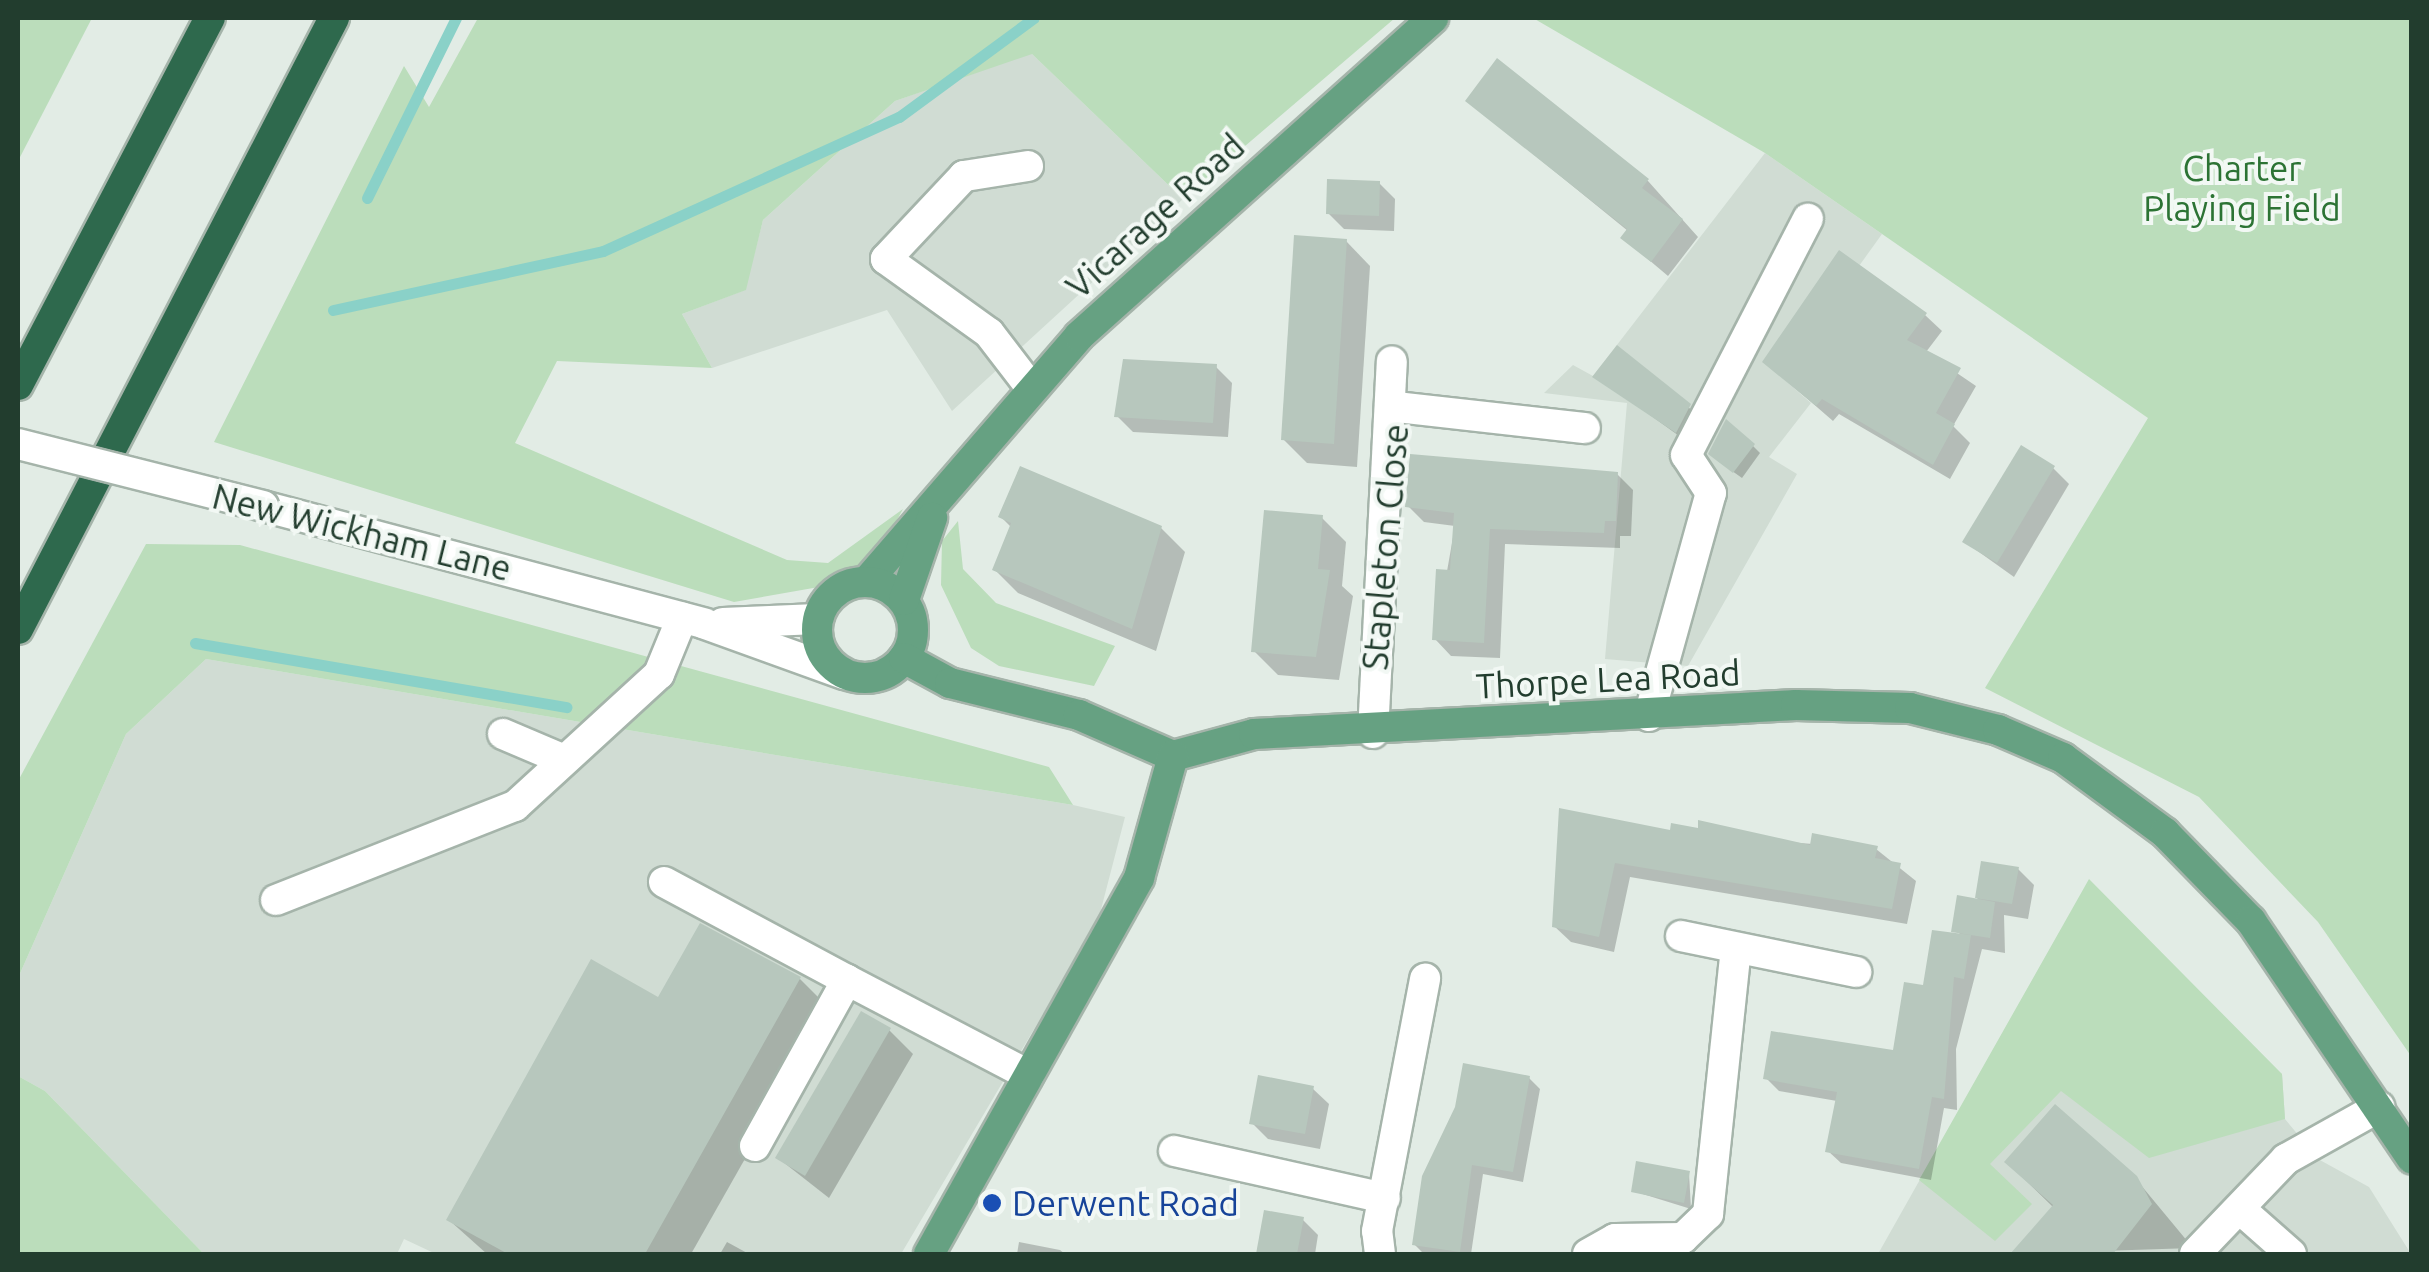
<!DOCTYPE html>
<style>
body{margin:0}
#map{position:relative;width:2429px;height:1272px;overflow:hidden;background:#e2ece5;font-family:Ubuntu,sans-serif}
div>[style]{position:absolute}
.built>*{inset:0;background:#d0dcd3}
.green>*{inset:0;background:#bdb}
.shadow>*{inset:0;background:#0003}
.stream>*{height:11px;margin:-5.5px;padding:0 5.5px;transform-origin:5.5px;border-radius:5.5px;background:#8ad1c8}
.building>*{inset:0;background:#b7c7bd}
.roads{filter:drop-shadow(2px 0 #a5b4aa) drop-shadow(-2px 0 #a5b4aa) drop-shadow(0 2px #a5b4aa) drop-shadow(0 -2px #a5b4aa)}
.minor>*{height:30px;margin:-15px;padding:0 15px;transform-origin:15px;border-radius:15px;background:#fff}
.major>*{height:30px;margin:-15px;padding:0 15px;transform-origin:15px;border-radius:15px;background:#66a182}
.major>.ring{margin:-15px;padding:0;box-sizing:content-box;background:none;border:30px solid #66a182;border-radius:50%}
.highway>*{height:30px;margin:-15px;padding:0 15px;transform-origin:15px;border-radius:15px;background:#2e694d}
.bridges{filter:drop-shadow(2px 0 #a5b4aa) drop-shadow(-2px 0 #a5b4aa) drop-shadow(0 2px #a5b4aa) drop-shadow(0 -2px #a5b4aa)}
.minor-bridge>*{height:30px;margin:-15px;padding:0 15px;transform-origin:15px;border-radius:15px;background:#fff}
.dots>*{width:28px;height:28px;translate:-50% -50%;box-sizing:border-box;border:5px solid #f2f8f4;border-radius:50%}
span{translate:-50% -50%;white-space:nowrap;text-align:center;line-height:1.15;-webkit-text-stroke:8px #f2f8f4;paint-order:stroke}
.park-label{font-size:35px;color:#2c7334}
.street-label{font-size:35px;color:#223d2e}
.transit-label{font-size:35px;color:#164399}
.left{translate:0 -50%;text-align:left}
.frame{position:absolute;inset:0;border:20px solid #223d2e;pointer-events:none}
</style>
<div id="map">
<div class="built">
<div style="clip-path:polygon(1031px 53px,1183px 199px,952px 411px,887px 310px,712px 368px,682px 314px,745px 290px,763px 220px,895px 101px)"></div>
<div style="clip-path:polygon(1765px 153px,1882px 234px,1780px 376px,1811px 403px,1769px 457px,1797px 474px,1688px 666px,1605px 659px,1627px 403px,1544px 393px,1573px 365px,1593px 376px)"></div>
<div style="clip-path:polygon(206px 659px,1073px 805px,1125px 817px,1098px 921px,901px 1254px,436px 1254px,404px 1239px,397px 1254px,204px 1254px,45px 1091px,18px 1076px,18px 978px,126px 734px)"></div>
<div style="clip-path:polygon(2059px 933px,2282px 1074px,2285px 1119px,2318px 1159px,2369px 1187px,2411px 1254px,1878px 1254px)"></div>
</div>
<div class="green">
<div style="clip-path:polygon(18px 18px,92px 18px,18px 161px)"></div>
<div style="clip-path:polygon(478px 18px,1395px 18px,1183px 199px,1032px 54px,895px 101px,763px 220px,746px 290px,682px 314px,712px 368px,557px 361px,515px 443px,787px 560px,828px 563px,903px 509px,882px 547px,836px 584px,734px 602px,214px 442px,404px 66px,429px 107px)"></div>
<div style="clip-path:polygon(1533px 18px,2411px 18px,2411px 1056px,2318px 922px,2199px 797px,1985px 688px,2148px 418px,1765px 153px)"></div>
<div style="clip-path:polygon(958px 521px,963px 569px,996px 603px,1115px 646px,1094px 686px,999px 666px,971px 648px,941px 585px,942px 541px)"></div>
<div style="clip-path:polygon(146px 544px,240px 545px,1049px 767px,1073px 805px,206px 659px,126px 734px,18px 978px,18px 781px)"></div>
<div style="clip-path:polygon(2089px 879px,2282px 1074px,2285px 1119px,2149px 1158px,2061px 1091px,1990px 1164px,2032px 1204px,1995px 1241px,1919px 1180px)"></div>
<div style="clip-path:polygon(18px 1076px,45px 1091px,204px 1254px,18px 1254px)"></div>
</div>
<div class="shadow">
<div style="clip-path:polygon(1468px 101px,1648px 181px,1698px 237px,1668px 276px,1623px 238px,1628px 231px)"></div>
<div style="clip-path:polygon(1379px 183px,1395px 199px,1394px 231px,1344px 229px,1328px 213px)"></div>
<div style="clip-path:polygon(1346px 241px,1370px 266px,1357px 467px,1307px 463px,1283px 439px)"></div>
<div style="clip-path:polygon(1925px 315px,1942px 331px,1926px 352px,1976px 386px,1953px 426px,1970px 443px,1950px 479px,1839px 414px,1833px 421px,1765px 362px)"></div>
<div style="clip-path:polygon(1617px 348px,1706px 422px,1693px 446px,1596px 376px)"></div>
<div style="clip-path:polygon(1216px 367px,1232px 383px,1228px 437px,1133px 432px,1117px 416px)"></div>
<div style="clip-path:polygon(1753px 446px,1760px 453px,1742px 478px,1718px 461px)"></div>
<div style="clip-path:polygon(2053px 468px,2069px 484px,2014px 577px,1965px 542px)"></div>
<div style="clip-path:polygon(1617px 474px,1633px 490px,1631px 536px,1620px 536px,1620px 548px,1505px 544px,1500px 658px,1451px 656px,1435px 639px,1455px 526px,1424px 522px,1408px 506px)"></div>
<div style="clip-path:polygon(1001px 517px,1161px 528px,1185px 552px,1156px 651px,1018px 593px,994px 569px,1012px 528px)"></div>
<div style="clip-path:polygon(1322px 518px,1346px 542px,1342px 586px,1353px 596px,1339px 680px,1278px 675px,1254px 651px)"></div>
<div style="clip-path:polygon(1561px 811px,1672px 833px,1876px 849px,1916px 881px,1907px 924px,1630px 877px,1614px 952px,1571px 942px,1554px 926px)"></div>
<div style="clip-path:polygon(1983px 864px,2018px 869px,2034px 885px,2028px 919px,2004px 915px,2005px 953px,1982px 949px,1956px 1049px,1957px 1110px,1944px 1108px,1931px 1180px,1841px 1163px,1828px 1151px,1837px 1101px,1779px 1091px,1766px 1078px,1895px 1053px,1977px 901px)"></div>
<div style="clip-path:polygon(800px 979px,830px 1009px,691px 1254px,487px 1254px,449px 1220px,659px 1000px)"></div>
<div style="clip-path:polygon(889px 1030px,913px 1054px,829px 1198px,778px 1158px)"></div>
<div style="clip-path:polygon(1529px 1078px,1540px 1089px,1523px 1182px,1483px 1174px,1471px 1254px,1424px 1254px,1414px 1244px)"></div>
<div style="clip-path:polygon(1312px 1088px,1329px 1104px,1320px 1149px,1268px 1139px,1252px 1123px)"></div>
<div style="clip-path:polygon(2007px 1162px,2135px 1178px,2193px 1248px,2013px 1254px,2054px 1208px)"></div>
<div style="clip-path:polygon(1689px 1173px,1691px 1209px,1633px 1191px)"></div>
<div style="clip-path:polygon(1266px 1212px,1302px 1219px,1318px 1235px,1315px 1254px,1259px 1254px)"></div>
<div style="clip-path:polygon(727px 1242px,749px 1254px,720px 1254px)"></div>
<div style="clip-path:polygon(1019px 1242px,1060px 1250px,1065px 1254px,1017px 1254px)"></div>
</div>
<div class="stream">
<div style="left:367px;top:198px;width:201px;rotate:-63.7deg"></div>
<div style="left:333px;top:310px;width:276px;rotate:-12.3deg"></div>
<div style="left:603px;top:251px;width:325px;rotate:-24.4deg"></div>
<div style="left:899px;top:117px;width:167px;rotate:-36.3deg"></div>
<div style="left:195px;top:643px;width:377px;rotate:9.8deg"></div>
</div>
<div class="building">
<div style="clip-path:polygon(1497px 58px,1649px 179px,1642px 188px,1683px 219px,1651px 262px,1620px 238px,1627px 229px,1465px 101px)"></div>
<div style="clip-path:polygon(1327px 179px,1380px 181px,1379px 216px,1326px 214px)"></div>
<div style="clip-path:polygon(1294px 235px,1347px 239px,1334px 444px,1281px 440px)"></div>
<div style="clip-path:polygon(1839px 250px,1927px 313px,1907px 340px,1961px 368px,1936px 413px,1955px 424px,1933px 465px,1822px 399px,1816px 406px,1762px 362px)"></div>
<div style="clip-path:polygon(1617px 345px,1691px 404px,1676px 433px,1592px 377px)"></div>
<div style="clip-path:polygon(1123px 359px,1217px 364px,1213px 423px,1114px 417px)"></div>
<div style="clip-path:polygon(1726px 419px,1755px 444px,1733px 473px,1708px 454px)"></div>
<div style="clip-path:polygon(2021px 445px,2055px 466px,1997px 563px,1962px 542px)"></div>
<div style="clip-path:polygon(1410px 454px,1618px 472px,1616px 521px,1605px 521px,1604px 533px,1490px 529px,1484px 643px,1432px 640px,1436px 569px,1450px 570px,1454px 513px,1405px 507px)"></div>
<div style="clip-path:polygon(1020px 466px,1162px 526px,1132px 629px,992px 570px,1011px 523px,998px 517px)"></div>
<div style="clip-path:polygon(1264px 510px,1323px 515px,1318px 569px,1330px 570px,1316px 657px,1251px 652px)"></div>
<div style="clip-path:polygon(1559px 808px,1670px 830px,1671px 823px,1698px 828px,1698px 820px,1810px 845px,1812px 833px,1878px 846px,1875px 858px,1901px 863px,1892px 909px,1615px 863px,1599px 937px,1552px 927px)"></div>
<div style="clip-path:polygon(1981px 861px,2019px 867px,2012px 904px,1975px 898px)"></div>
<div style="clip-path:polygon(1957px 895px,1995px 902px,1990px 938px,1951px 932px)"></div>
<div style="clip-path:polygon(700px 923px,801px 977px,645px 1254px,508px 1254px,446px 1220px,591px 959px,658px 997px)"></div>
<div style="clip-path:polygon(1932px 930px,1971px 935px,1964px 979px,1954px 977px,1944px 1099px,1932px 1097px,1919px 1169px,1825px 1152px,1837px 1092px,1763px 1079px,1771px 1031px,1893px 1050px,1904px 982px,1923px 985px)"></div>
<div style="clip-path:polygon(861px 1011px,891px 1028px,805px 1176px,775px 1158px)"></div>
<div style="clip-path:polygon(1463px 1063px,1530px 1076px,1513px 1172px,1472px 1165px,1460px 1252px,1412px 1245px,1422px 1176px,1455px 1107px)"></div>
<div style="clip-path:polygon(1258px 1075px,1314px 1086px,1305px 1134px,1249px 1124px)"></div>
<div style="clip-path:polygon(2055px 1104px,2137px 1176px,2152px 1204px,2113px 1254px,2010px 1254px,2053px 1205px,2004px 1162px)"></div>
<div style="clip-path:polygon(1636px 1161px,1690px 1171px,1684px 1203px,1631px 1192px)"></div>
<div style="clip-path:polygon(1264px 1210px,1304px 1217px,1297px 1254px,1256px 1254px)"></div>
</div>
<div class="roads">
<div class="minor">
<div style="left:1028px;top:166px;width:65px;rotate:171.1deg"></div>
<div style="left:964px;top:176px;width:114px;rotate:133.2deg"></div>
<div style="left:886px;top:259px;width:127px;rotate:35.7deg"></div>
<div style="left:989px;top:333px;width:71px;rotate:52.5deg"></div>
<div style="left:1397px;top:407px;width:189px;rotate:6.4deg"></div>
<div style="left:263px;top:506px;width:457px;rotate:14.9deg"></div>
<div style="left:705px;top:624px;width:148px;rotate:19.8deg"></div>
<div style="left:723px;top:623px;width:94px;rotate:-2.4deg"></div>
<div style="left:1649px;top:716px;width:231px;rotate:-74.5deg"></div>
<div style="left:1711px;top:493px;width:45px;rotate:-123.3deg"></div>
<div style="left:1686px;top:455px;width:266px;rotate:-62.7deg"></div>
<div style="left:1373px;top:733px;width:372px;rotate:-87.1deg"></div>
<div style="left:503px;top:734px;width:64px;rotate:23deg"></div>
<div style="left:664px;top:882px;width:208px;rotate:28.2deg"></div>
<div style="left:276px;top:900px;width:257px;rotate:-21.5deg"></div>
<div style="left:515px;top:806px;width:195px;rotate:-42.5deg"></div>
<div style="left:659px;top:674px;width:61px;rotate:-67.7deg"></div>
<div style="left:1681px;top:936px;width:179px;rotate:11.6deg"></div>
<div style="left:755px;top:1146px;width:190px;rotate:-61deg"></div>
<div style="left:847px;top:980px;width:205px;rotate:27.6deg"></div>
<div style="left:1174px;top:1151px;width:216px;rotate:12.6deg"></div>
<div style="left:2240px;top:1209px;width:68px;rotate:41.4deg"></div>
<div style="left:1380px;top:1254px;width:23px;rotate:-97deg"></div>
<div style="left:1377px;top:1231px;width:257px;rotate:-79.2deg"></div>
<div style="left:1588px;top:1254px;width:31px;rotate:-29deg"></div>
<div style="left:1615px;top:1239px;width:68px;rotate:-0.8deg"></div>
<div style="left:1683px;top:1238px;width:35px;rotate:-44deg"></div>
<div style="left:1708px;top:1214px;width:266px;rotate:-84deg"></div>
<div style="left:2195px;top:1254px;width:132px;rotate:-46.2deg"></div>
<div style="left:2286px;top:1159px;width:107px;rotate:-29.2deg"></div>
</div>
<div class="major">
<div style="left:867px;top:581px;width:324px;rotate:-49.1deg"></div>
<div style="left:1079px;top:336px;width:476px;rotate:-41.9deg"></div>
<div class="ring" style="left:817px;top:582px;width:66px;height:66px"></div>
<div style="left:904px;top:600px;width:87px;rotate:-71.1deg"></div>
<div style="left:904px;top:658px;width:52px;rotate:28.5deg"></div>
<div style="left:950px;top:683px;width:133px;rotate:13.9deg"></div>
<div style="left:1079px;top:715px;width:103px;rotate:23.6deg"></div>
<div style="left:1173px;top:756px;width:84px;rotate:-15.2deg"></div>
<div style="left:1254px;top:734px;width:543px;rotate:-3.06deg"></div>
<div style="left:1796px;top:705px;width:114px;rotate:1.5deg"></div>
<div style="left:1910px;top:708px;width:91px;rotate:14deg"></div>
<div style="left:1998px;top:730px;width:71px;rotate:23.3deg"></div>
<div style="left:2063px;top:758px;width:127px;rotate:36.3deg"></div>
<div style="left:2165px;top:833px;width:123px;rotate:45.7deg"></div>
<div style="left:2251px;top:921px;width:287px;rotate:55.9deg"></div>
<div style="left:929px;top:1254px;width:431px;rotate:-60.8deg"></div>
<div style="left:1139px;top:878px;width:127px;rotate:-74.4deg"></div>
</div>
<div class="highway">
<div style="left:18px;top:385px;width:414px;rotate:-62.4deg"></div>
<div style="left:18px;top:629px;width:688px;rotate:-62.65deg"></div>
</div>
</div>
<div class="bridges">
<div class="minor-bridge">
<div style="left:18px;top:444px;width:253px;rotate:14.2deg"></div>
</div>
</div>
<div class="dots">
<div style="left:992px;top:1203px;background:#1a4fb4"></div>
</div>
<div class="park-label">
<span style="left:2242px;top:188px">Charter<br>Playing Field</span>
</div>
<div class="street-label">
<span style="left:1155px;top:216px;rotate:-42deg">Vicarage Road</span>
<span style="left:362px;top:532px;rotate:14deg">New Wickham Lane</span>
<span style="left:1385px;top:547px;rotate:-85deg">Stapleton Close</span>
<span style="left:1608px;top:679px;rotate:-3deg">Thorpe Lea Road</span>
</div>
<div class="transit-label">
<span class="left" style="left:1012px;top:1203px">Derwent Road</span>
</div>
<div class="frame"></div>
</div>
